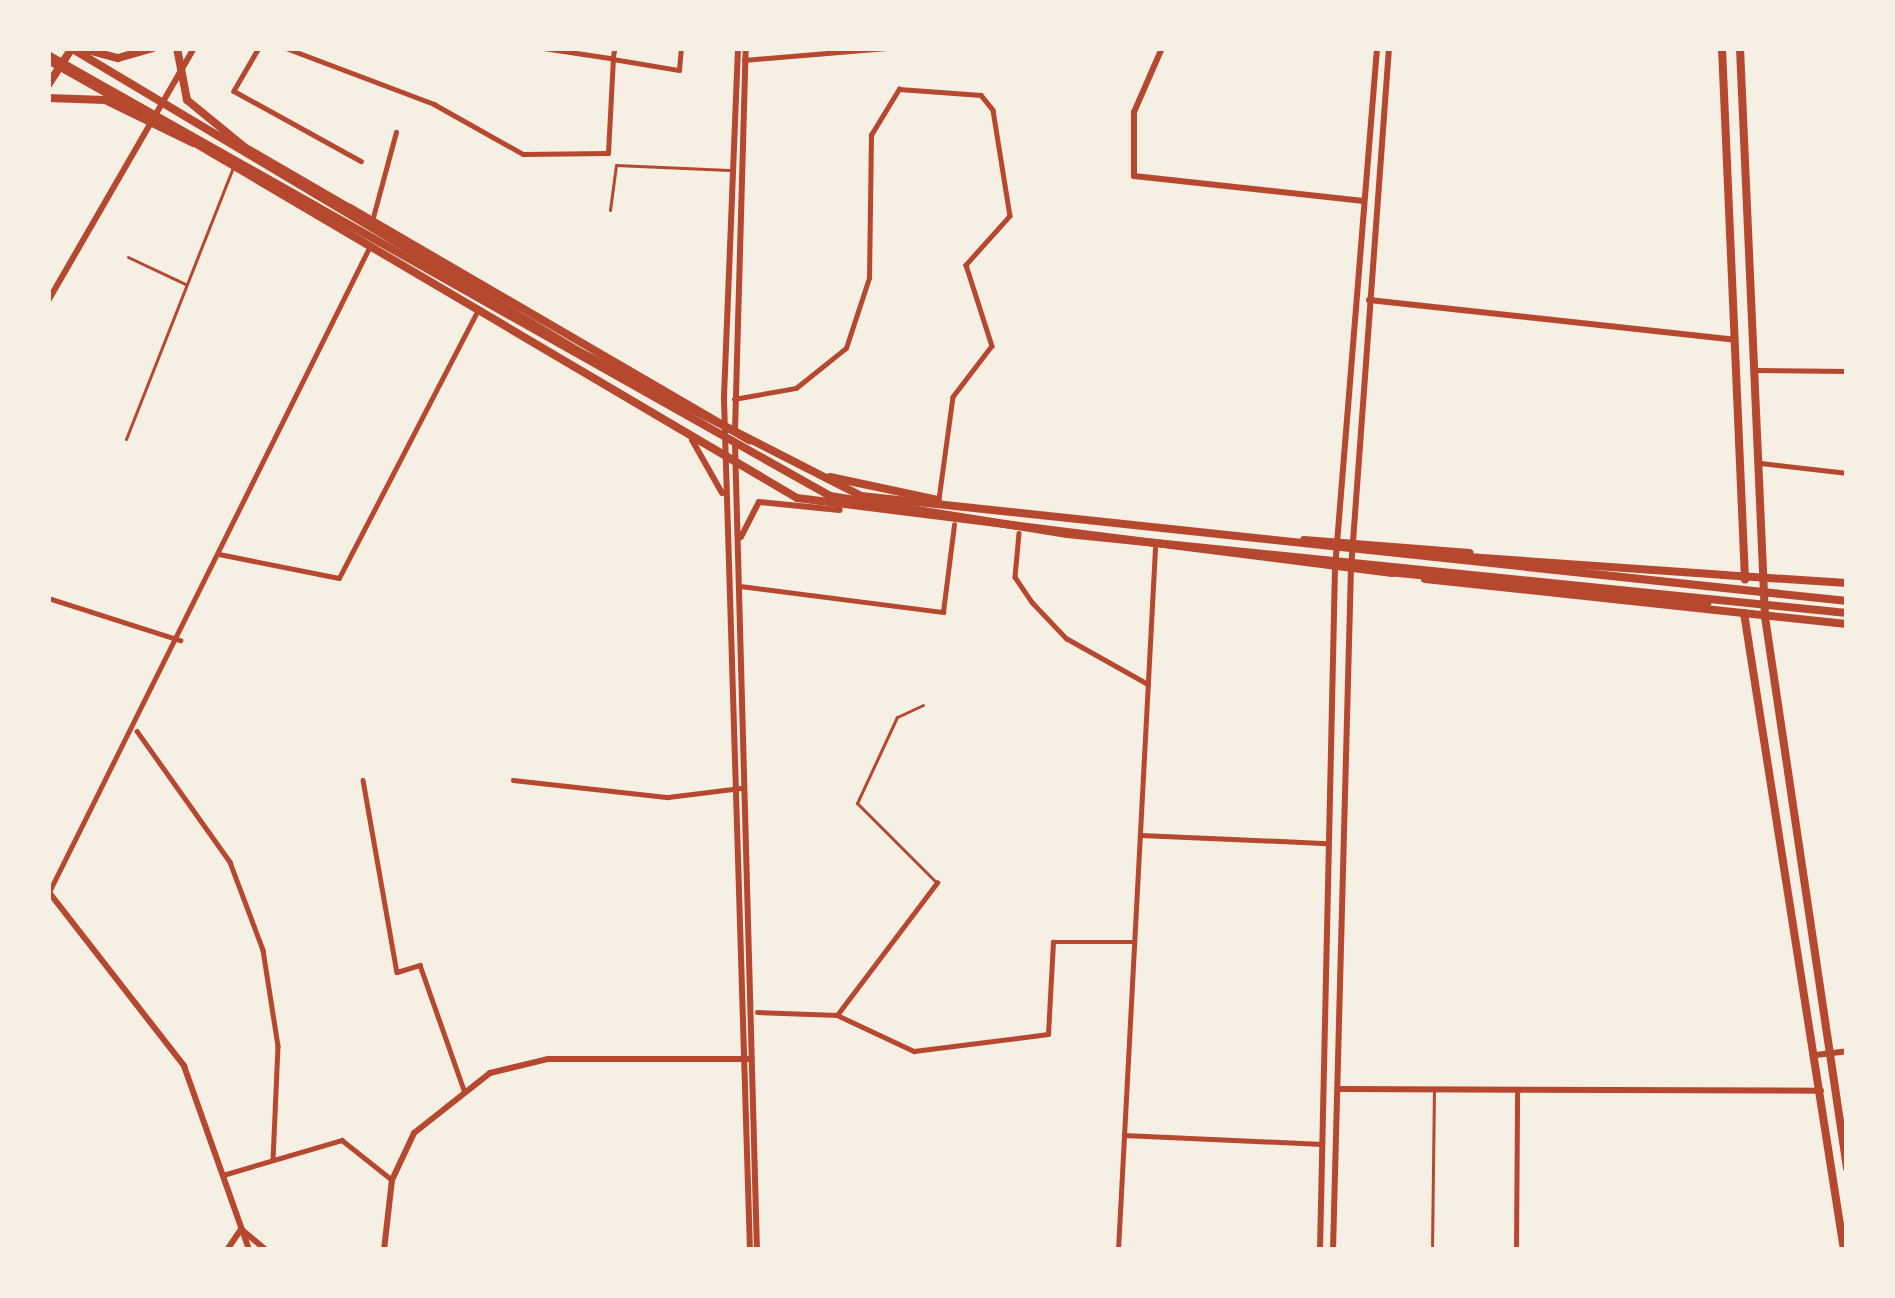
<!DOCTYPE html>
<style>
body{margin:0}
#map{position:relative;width:1895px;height:1298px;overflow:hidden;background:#f6efe4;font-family:Arial,sans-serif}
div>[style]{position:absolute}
.service>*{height:3px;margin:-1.5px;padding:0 1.5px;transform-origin:1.5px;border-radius:1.5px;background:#b5482f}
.minor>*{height:4.5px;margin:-2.25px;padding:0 2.25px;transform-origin:2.25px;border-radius:2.25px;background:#b5482f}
.tertiary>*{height:6px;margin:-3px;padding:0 3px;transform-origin:3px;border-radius:3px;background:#b5482f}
.secondary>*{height:6px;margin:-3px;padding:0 3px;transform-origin:3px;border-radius:3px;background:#b5482f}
.primary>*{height:8px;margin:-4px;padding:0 4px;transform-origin:4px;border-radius:4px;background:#b5482f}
.trunk>*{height:8px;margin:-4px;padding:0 4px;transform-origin:4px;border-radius:4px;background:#b5482f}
span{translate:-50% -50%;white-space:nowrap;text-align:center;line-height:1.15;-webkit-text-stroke:10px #f6efe4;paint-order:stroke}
.frame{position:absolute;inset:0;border:51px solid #f6efe4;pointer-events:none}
</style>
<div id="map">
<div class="service">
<div style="left:610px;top:210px;width:45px;rotate:-82.4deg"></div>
<div style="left:616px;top:165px;width:113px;rotate:2.5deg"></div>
<div style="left:128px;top:257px;width:63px;rotate:25.3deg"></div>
<div style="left:126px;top:439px;width:291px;rotate:-68.5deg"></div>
<div style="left:923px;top:705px;width:29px;rotate:155deg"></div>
<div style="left:897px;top:717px;width:95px;rotate:114.9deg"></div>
<div style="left:857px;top:803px;width:112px;rotate:45deg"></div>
<div style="left:1432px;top:1250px;width:159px;rotate:-89.3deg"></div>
</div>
<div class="minor">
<div style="left:259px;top:48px;width:50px;rotate:120.2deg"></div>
<div style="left:234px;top:91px;width:145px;rotate:28.9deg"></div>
<div style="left:286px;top:48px;width:158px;rotate:20.7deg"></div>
<div style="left:434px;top:104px;width:102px;rotate:29.3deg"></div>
<div style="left:523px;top:154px;width:85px;rotate:-0.7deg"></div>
<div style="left:608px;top:153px;width:94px;rotate:-87deg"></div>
<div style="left:613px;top:59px;width:75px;rotate:-171.5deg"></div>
<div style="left:615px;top:48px;width:11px;rotate:100deg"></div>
<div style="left:613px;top:59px;width:67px;rotate:9.5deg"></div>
<div style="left:679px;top:70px;width:22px;rotate:-85deg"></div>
<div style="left:744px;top:60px;width:143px;rotate:-4.8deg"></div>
<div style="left:372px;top:221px;width:92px;rotate:-74.9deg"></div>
<div style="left:1757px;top:370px;width:90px;rotate:0.6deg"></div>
<div style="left:734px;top:399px;width:63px;rotate:-10.1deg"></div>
<div style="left:796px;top:388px;width:64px;rotate:-38.7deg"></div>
<div style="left:846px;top:348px;width:74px;rotate:-71.8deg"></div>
<div style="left:869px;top:278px;width:143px;rotate:-89.2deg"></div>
<div style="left:871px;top:135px;width:54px;rotate:-58.7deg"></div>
<div style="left:899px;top:89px;width:82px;rotate:4.2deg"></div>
<div style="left:981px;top:95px;width:19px;rotate:51deg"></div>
<div style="left:993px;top:110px;width:107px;rotate:80.9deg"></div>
<div style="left:1010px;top:216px;width:66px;rotate:131.9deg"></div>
<div style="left:966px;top:265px;width:85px;rotate:72.2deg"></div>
<div style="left:992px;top:346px;width:64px;rotate:127.4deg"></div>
<div style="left:953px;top:397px;width:103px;rotate:97.8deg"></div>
<div style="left:1761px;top:463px;width:87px;rotate:6.6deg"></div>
<div style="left:1019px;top:533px;width:44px;rotate:95.2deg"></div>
<div style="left:1015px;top:577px;width:30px;rotate:56deg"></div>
<div style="left:1032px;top:602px;width:50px;rotate:46.6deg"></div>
<div style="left:1066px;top:638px;width:94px;rotate:29.3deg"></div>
<div style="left:219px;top:554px;width:122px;rotate:11.3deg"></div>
<div style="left:339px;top:578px;width:300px;rotate:-62.6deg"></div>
<div style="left:740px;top:586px;width:205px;rotate:7.3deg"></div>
<div style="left:943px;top:612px;width:88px;rotate:-82.8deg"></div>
<div style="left:48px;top:598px;width:139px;rotate:17.7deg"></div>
<div style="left:137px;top:731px;width:161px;rotate:54.6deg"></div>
<div style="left:230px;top:862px;width:94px;rotate:69.4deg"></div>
<div style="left:263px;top:950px;width:97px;rotate:81.1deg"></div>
<div style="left:278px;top:1046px;width:114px;rotate:92.5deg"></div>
<div style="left:363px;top:780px;width:195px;rotate:80deg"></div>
<div style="left:397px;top:972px;width:24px;rotate:-17deg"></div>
<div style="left:420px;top:965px;width:133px;rotate:70.6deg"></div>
<div style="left:513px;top:780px;width:156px;rotate:6.3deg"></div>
<div style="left:668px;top:797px;width:73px;rotate:-7.1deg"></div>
<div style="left:1141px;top:835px;width:186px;rotate:2.5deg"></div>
<div style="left:49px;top:892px;width:719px;rotate:-63.58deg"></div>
<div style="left:757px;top:1012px;width:80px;rotate:2.1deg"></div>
<div style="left:837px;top:1015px;width:85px;rotate:25.1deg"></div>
<div style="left:914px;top:1051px;width:135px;rotate:-7.2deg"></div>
<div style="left:1048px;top:1034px;width:92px;rotate:-86.9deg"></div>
<div style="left:1053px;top:942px;width:79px"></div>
<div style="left:837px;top:1015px;width:166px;rotate:-52.9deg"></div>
<div style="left:1124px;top:1135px;width:198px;rotate:2.6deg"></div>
<div style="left:223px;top:1175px;width:124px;rotate:-16.4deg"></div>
<div style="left:342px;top:1140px;width:63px;rotate:38.5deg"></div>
<div style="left:1118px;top:1250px;width:702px;rotate:-86.98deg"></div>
<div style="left:1516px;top:1250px;width:160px;rotate:-89.6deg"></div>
</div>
<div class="tertiary">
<div style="left:1162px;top:48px;width:70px;rotate:113.6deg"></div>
<div style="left:1134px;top:112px;width:64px;rotate:90deg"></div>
<div style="left:1134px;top:176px;width:231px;rotate:6.2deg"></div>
<div style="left:1369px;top:300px;width:368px;rotate:6.2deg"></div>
<div style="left:48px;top:301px;width:292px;rotate:-60deg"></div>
<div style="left:1816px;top:1055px;width:31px;rotate:-7deg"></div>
<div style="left:1338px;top:1089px;width:483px;rotate:0.2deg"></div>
<div style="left:384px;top:1250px;width:70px;rotate:-83.5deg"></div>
<div style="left:392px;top:1180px;width:52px;rotate:-64.9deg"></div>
<div style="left:414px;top:1133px;width:97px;rotate:-38.3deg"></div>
<div style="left:490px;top:1073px;width:60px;rotate:-13.6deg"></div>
<div style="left:548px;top:1059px;width:200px"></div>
</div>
<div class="secondary">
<div style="left:738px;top:48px;width:352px;rotate:92.3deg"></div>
<div style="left:724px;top:400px;width:850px;rotate:88.25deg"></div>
<div style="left:735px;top:431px;width:383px;rotate:-88.4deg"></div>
<div style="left:692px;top:440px;width:61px;rotate:60.5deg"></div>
<div style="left:735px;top:444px;width:806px;rotate:88.44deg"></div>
<div style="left:741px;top:537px;width:39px;rotate:-63deg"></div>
<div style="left:759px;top:502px;width:81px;rotate:5.6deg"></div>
<div style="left:48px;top:891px;width:222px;rotate:52.1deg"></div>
<div style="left:184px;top:1066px;width:195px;rotate:70.5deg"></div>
<div style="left:227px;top:1250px;width:25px;rotate:-56deg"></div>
<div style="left:241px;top:1229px;width:33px;rotate:40deg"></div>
<div style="left:1320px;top:1250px;width:682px;rotate:-88.74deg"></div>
<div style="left:1335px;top:568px;width:522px;rotate:-85.38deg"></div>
<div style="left:1333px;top:1250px;width:681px;rotate:-88.49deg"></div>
<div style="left:1351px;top:569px;width:522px;rotate:-85.83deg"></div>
</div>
<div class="primary">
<div style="left:1722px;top:48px;width:532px;rotate:87.52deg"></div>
<div style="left:1740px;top:48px;width:570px;rotate:87.48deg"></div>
<div style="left:1765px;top:617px;width:557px;rotate:81.54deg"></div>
<div style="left:48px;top:60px;width:137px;rotate:29.4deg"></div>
<div style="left:48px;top:85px;width:44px;rotate:-57deg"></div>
<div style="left:190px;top:140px;width:705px;rotate:30.53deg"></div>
<div style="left:797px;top:498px;width:600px;rotate:7.18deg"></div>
<div style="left:239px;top:144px;width:129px;rotate:30.1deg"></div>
<div style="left:830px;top:477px;width:110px;rotate:12deg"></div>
<div style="left:1304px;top:540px;width:166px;rotate:4.5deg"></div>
<div style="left:1723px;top:575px;width:124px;rotate:3.7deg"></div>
<div style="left:1425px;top:579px;width:424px;rotate:6.1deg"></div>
<div style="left:1744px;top:613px;width:645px;rotate:81.08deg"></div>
</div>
<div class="trunk">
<div style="left:71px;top:48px;width:593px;rotate:30.85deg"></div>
<div style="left:580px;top:352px;width:316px;rotate:27.1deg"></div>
<div style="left:861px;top:496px;width:992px;rotate:6.08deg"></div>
<div style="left:80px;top:48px;width:39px;rotate:15deg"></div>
<div style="left:118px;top:58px;width:36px;rotate:-16deg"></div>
<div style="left:177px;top:48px;width:53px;rotate:79.1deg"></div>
<div style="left:187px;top:100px;width:72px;rotate:39.4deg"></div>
<div style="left:48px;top:55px;width:898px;rotate:29.42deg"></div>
<div style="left:830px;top:496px;width:240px;rotate:9.1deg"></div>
<div style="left:1067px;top:534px;width:784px;rotate:5.78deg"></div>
<div style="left:48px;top:98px;width:57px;rotate:2deg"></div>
<div style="left:105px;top:100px;width:98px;rotate:26deg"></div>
<div style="left:350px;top:208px;width:462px;rotate:30.2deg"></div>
<div style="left:1410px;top:553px;width:316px;rotate:4deg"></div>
<div style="left:1388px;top:572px;width:321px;rotate:5.5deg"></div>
</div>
<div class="frame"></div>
</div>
